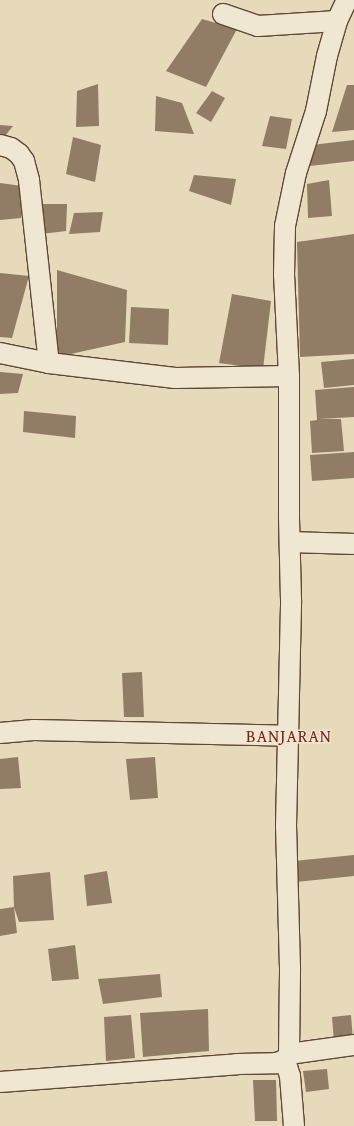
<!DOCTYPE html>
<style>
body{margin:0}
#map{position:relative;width:354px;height:1126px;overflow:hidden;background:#e6daba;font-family:"Gentium Book Plus",serif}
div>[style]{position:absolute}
.building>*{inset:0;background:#917c66}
.roads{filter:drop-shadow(1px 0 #604736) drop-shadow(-1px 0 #604736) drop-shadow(0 1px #604736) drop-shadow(0 -1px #604736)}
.minor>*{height:20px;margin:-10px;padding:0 10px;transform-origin:10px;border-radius:10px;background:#efe7d2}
span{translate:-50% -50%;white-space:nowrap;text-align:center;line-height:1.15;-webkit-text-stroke:3px #efe7d2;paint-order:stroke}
.quarter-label{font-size:17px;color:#7a1f14;letter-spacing:1px}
</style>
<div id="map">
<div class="building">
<div style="clip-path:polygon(202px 19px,237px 29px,206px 87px,166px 71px)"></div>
<div style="clip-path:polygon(98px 84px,99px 126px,76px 127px,77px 91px)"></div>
<div style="clip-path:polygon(347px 85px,354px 85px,354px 130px,332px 132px)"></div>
<div style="clip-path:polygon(212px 91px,225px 98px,211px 122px,196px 113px)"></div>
<div style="clip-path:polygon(156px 96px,182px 103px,194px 134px,155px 131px)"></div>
<div style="clip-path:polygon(270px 116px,292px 119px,286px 149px,262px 146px)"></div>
<div style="clip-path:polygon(0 125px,13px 126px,5px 136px,0 136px)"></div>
<div style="clip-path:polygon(73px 137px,101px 145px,95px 182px,66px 174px)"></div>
<div style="clip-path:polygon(354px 140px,354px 161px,310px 166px,312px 145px)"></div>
<div style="clip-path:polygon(194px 175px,236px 179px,231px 205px,189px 191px)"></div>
<div style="clip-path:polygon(329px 180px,332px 216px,308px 218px,307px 184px)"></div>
<div style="clip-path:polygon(0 183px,22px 186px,21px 218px,0 220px)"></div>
<div style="clip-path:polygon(39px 204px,67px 204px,66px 231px,41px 234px)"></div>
<div style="clip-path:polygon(103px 212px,100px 232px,69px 234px,74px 213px)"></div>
<div style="clip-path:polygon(354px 234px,354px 354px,300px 357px,297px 242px)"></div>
<div style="clip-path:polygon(57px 270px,127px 290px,125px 342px,57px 357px)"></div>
<div style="clip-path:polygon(0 273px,29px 276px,12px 338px,0 337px)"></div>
<div style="clip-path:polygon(232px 294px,271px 301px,263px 369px,219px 363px)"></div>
<div style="clip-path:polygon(131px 307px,169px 309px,168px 345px,129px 343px)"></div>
<div style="clip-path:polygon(354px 359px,354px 385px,324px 388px,321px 362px)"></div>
<div style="clip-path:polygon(0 372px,23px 374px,18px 393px,0 394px)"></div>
<div style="clip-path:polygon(354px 387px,354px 417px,319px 419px,341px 419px,344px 451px,312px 453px,310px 421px,317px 420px,315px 390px)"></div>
<div style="clip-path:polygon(24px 411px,76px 416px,75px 438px,23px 432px)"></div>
<div style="clip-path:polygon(354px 452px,354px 478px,312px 481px,310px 455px)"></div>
<div style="clip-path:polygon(142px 672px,144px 717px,124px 717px,122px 673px)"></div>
<div style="clip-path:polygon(18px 757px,21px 788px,0 789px,0 759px)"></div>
<div style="clip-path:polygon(155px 757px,158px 798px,130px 800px,126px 759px)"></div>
<div style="clip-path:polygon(354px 855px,354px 876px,296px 882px,294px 861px)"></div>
<div style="clip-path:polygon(107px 871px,112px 903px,87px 906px,84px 875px)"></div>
<div style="clip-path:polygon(50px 872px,54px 920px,19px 922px,14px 907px,13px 876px)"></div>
<div style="clip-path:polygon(14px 907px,17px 933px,0 936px,0 909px)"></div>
<div style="clip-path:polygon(75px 945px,79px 979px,52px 981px,48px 949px)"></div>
<div style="clip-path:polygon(160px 974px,162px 997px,103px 1004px,98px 979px)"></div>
<div style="clip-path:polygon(208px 1009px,209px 1051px,143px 1057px,140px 1013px)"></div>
<div style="clip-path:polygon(131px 1015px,135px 1058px,106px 1061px,104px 1017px)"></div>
<div style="clip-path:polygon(351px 1015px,353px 1040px,334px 1042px,332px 1017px)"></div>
<div style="clip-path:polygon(327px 1069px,329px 1089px,306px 1092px,303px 1071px)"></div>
<div style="clip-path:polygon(253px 1080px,276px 1080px,277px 1121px,255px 1121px)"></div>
</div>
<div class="roads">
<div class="minor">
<div style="left:223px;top:14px;width:37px;rotate:19deg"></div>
<div style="left:258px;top:26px;width:79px;rotate:-3.6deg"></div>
<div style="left:0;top:145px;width:11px;rotate:15deg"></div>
<div style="left:11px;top:148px;width:10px;rotate:37deg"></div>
<div style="left:19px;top:154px;width:9px;rotate:54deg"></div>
<div style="left:24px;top:161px;width:20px;rotate:75deg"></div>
<div style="left:29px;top:180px;width:184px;rotate:83.8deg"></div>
<div style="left:0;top:353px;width:50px;rotate:11.5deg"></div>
<div style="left:49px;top:363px;width:127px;rotate:6.8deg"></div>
<div style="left:175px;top:378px;width:114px;rotate:-1deg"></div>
<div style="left:290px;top:542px;width:64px;rotate:1.8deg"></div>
<div style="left:0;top:733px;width:34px;rotate:-5deg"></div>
<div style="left:34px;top:730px;width:255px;rotate:1.3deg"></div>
<div style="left:289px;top:1054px;width:66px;rotate:-7.9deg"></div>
<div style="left:285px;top:1060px;width:17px;rotate:73deg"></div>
<div style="left:290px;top:1076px;width:50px;rotate:85.4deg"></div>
<div style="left:0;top:1082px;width:238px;rotate:-4.3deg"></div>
<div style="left:237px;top:1064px;width:39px;rotate:-1deg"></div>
<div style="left:276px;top:1063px;width:9px;rotate:-18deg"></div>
<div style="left:285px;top:1060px;width:7px;rotate:-56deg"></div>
<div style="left:289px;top:1054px;width:86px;rotate:-89.3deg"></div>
<div style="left:290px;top:968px;width:142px;rotate:-91.6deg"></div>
<div style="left:286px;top:826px;width:226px;rotate:-88.7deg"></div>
<div style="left:291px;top:600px;width:84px;rotate:-91.4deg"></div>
<div style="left:289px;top:516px;width:140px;rotate:-90deg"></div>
<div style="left:289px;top:376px;width:101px;rotate:-92.8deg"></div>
<div style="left:284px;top:275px;width:49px;rotate:-88.8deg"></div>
<div style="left:285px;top:226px;width:54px;rotate:-78.3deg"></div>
<div style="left:296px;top:173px;width:65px;rotate:-72.1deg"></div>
<div style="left:316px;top:111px;width:56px;rotate:-78.7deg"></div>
<div style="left:327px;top:56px;width:36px;rotate:-74deg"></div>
<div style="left:337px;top:21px;width:23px;rotate:-65deg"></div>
</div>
</div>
<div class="quarter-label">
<span style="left:289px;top:736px">BANJARAN</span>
</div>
</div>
